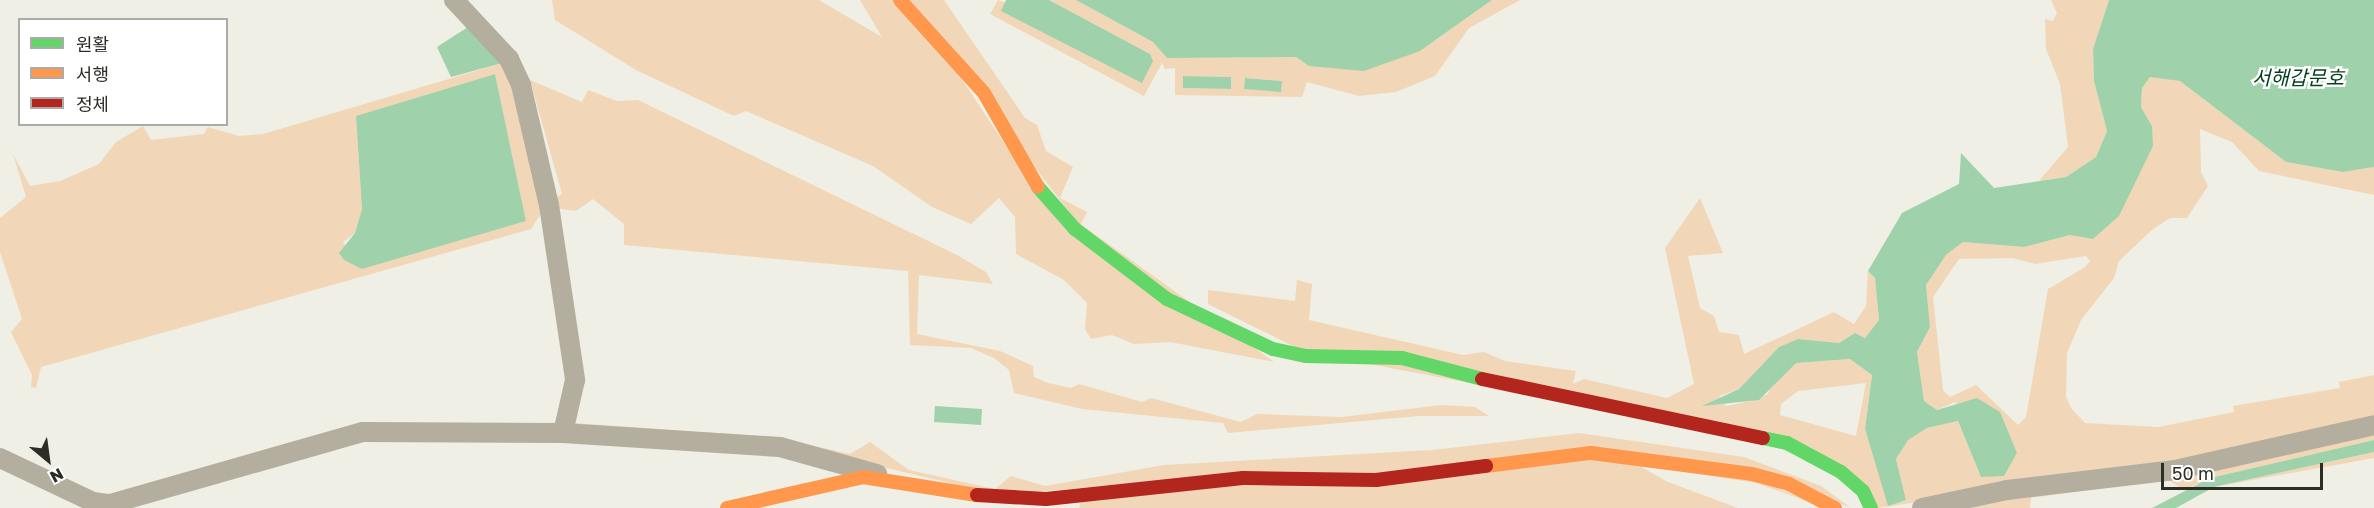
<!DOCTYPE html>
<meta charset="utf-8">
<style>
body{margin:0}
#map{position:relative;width:2374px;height:508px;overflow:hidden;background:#efefe5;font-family:"Golos Text","Noto Sans KR",sans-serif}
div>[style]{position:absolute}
.green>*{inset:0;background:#f1d7b8}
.water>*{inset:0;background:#9fd2aa}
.street>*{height:20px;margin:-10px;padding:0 10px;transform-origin:10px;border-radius:10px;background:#b4ae9e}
.fast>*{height:14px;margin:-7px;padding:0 7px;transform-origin:7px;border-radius:7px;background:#63d668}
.slow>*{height:14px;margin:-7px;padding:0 7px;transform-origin:7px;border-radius:7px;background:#ff974d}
.jam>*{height:14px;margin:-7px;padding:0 7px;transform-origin:7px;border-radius:7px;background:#b3261e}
span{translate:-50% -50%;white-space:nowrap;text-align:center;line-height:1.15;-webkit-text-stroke:5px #fff;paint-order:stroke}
.water-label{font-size:20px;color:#053f1d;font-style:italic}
.legend{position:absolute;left:18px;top:18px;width:210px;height:108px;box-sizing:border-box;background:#fff;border:2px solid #ababa8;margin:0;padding:8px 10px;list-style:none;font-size:18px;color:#2c2d26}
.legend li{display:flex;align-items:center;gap:12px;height:30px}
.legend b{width:30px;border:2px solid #ababa8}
.north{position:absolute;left:18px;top:430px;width:60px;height:60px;-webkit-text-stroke:4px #fff;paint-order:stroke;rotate:151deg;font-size:16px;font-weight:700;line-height:24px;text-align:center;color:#2c2d26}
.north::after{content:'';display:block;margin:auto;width:21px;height:27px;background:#2c2d26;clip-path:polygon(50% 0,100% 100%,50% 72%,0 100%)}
.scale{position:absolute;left:2161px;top:463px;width:162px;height:27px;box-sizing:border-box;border:3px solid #2c2d26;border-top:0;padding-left:8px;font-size:18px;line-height:21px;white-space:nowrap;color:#2c2d26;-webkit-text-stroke:4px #fff;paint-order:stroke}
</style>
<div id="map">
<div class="green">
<div style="clip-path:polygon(552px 0,819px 0,882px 37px,860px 0,896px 0,940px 46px,1037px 193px,1274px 362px,1170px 342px,1134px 344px,1112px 335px,1091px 339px,1085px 329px,1087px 303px,1064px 280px,1016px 254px,1015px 217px,999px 198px,971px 224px,932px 207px,873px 166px,746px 111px,734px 116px,636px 70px,555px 20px)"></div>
<div style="clip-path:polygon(907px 0,944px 0,1025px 118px,1037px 125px,1046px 151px,1073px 167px,1060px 198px,1087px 212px,1080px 226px)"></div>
<div style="clip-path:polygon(evenodd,998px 0,1150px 54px,1049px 0,1076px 0,1153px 42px,1167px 58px,1296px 57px,1310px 66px,1420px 51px,1492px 0,1520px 0,1469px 28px,1435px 76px,1396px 92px,1359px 96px,1307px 82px,1302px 97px,1175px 95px,1175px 68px,1165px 69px,1162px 63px,1144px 96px,990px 14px,998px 0,1183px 76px,1231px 77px,1231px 89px,1183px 88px,1183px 76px,998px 0,1245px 78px,1282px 81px,1281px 91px,1244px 89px,1245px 78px)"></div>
<div style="clip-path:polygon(2051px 0,2109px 0,2093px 49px,2094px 81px,2107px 131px,2096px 157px,2066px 177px,2039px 181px,2068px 147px,2060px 84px,2046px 49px,2045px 19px,2053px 21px,2057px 13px)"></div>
<div style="clip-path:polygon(evenodd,506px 62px,544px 209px,531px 229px,41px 367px,36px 388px,31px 387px,32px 375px,11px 332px,22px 319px,0 252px,0 218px,26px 197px,13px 154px,30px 186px,60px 181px,99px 164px,116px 142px,143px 126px,151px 140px,204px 134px,208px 127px,239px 136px,263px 134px,506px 62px,495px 74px,526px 221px,362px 269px,343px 242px,355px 233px,362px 209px,356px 116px,495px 74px)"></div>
<div style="clip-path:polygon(evenodd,2161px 75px,2180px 81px,2286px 162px,2343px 172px,2374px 167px,2374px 195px,2259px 171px,2232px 142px,2200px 129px,2201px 172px,2208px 186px,2187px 218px,2170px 218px,2153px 229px,2119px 261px,2114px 278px,2081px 320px,2067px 353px,2066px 396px,2071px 408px,2085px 423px,2158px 427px,2234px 412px,2233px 406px,2340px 388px,2339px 382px,2374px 375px,2374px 417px,2170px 464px,1878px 508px,1810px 447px,1305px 352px,1208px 304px,1208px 290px,1295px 301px,1297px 280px,1312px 284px,1309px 320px,1463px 355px,1484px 352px,1505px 361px,1576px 371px,1573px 384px,1584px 379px,1667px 398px,1694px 384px,1665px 248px,1700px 198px,1723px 253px,1688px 256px,1700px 308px,1714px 316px,1719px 332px,1739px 335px,1744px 354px,1834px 312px,1854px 324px,1866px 306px,1868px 271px,1875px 278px,1879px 320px,1865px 338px,1855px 333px,1839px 343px,1798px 339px,1779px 347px,1739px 389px,1719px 396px,1726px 406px,1751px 401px,1768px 394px,1772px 382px,1796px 363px,1850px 359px,1872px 375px,1865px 429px,1888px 505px,1906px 500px,1896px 459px,1908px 439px,1927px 428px,1958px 421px,1981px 477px,2004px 475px,2017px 453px,1955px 402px,1937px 410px,1924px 401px,1917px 352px,1930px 327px,1926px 285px,1946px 255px,1963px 242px,2024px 247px,2070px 235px,2093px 239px,2104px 228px,2152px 126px,2141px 107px,2142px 88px,2150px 76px,2161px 75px,2086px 256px,2090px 261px,2085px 267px,2048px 289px,2026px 417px,2018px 425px,1976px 385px,1950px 397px,1943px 390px,1933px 297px,1959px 259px,2013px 258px,2035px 264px,2086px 256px,2161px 75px,1866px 383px,1856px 436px,1780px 415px,1781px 404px,1798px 391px,1866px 383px)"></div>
<div style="clip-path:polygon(530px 80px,582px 102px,588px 90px,617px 101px,638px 100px,957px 255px,986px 272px,993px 284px,919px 275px,917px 334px,1000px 351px,1033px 366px,1034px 377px,1048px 383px,1071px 388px,1079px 384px,1142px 402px,1151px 398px,1241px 422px,1257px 414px,1341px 417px,1442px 405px,1475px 407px,1489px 416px,1419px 416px,1228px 433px,1223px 423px,1082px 409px,1014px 393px,1009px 370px,994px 358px,971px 348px,910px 345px,908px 271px,624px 245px,624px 224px,593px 199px,576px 211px,553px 208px,552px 200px,562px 194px)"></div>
<div style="clip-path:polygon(574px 423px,775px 437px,850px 454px,870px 442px,909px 470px,995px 489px,1011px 476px,1045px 486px,1164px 465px,1432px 450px,1579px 433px,1744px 457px,1821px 486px,1851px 508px,1753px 469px,1591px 448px,1376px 476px,1242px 473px,1001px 495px,776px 442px,578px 428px)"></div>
<div style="clip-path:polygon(2374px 428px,2374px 440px,2210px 478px,2184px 490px,2167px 479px,2031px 498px,2030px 508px,1946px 508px)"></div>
<div style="clip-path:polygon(2374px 452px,2374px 458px,2214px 487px)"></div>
<div style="clip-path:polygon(1591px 457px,1757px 480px,1826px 508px,1756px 483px,1636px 464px,1668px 482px,1738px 508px,1079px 508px,1082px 498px,1091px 496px,1168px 486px,1378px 485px)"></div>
</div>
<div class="water">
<div style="clip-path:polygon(1006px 0,1049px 0,1150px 54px,1153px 61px,1142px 83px,1001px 11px)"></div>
<div style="clip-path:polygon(1076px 0,1492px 0,1420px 51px,1364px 71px,1309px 66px,1296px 57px,1167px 58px,1153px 42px)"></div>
<div style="clip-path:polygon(2109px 0,2374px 0,2374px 167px,2343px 172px,2286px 162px,2180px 81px,2150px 77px,2142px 88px,2141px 107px,2152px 126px,2153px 146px,2119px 216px,2093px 239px,2070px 235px,2024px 247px,1963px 242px,1946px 255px,1926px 285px,1930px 327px,1917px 352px,1924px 401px,1937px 410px,1977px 398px,2000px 412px,2017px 453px,2004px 476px,1981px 477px,1958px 421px,1927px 428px,1908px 440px,1896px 459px,1906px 500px,1888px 506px,1865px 429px,1872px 375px,1850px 359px,1796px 363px,1759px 400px,1702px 406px,1739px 389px,1779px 347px,1798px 339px,1839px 343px,1855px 333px,1865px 338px,1879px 320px,1875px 278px,1868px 271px,1902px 213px,1959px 184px,1961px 153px,1994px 188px,2066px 177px,2096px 157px,2107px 131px,2094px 81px,2093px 49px)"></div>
<div style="clip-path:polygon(468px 27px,506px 62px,451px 77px,437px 47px)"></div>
<div style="clip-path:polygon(495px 74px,526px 221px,362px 269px,344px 260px,339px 253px,355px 233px,362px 209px,356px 116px)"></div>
<div style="clip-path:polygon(1183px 76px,1231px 77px,1231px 89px,1183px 88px)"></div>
<div style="clip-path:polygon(1245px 78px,1282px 81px,1281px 92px,1244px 89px)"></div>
<div style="clip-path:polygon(935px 406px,982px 409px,981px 425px,934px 422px)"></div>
<div style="clip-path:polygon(2374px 440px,2374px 452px,2214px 487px,2176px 508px,2152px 508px,2210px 478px)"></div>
</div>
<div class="street">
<div style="left:454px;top:0;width:81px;rotate:47deg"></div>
<div style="left:509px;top:59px;width:29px;rotate:65deg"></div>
<div style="left:521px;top:85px;width:123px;rotate:76.9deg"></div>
<div style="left:549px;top:205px;width:177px;rotate:81.5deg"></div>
<div style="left:575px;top:380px;width:54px;rotate:102.8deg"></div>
<div style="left:0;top:458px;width:103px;rotate:25.3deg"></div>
<div style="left:93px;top:502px;width:17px;rotate:7deg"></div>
<div style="left:110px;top:504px;width:263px;rotate:-15.9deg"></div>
<div style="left:363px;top:432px;width:200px;rotate:0.3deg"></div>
<div style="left:563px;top:433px;width:217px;rotate:3.7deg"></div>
<div style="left:780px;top:447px;width:101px;rotate:15.6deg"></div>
<div style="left:1922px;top:508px;width:87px;rotate:-12deg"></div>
<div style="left:2007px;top:490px;width:169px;rotate:-6.8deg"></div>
<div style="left:2175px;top:470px;width:204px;rotate:-12.7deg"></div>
</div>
<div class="fast">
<div style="left:1038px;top:187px;width:56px;rotate:48.6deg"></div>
<div style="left:1075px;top:229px;width:116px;rotate:37.3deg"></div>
<div style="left:1167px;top:299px;width:117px;rotate:25.3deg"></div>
<div style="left:1273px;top:349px;width:34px;rotate:12deg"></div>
<div style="left:1306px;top:356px;width:96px;rotate:1.2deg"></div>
<div style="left:1402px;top:358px;width:83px;rotate:14.7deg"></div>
<div style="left:1763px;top:438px;width:25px;rotate:12deg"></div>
<div style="left:1787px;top:443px;width:61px;rotate:28.2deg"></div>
<div style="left:1841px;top:472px;width:29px;rotate:41deg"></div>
<div style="left:1863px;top:491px;width:19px;rotate:65deg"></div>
</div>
<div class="slow">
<div style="left:900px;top:0;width:125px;rotate:47.9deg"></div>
<div style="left:984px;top:93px;width:108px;rotate:60.1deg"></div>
<div style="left:1486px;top:466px;width:106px;rotate:-7.1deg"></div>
<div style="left:1591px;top:453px;width:162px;rotate:7.4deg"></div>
<div style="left:1752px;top:474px;width:38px;rotate:15deg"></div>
<div style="left:1789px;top:484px;width:52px;rotate:27.6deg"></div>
<div style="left:727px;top:508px;width:139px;rotate:-12.8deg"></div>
<div style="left:863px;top:477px;width:115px;rotate:9deg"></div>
</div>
<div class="jam">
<div style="left:1482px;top:379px;width:287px;rotate:11.9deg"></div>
<div style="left:977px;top:495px;width:69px;rotate:3.3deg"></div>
<div style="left:1046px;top:499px;width:198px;rotate:-6.1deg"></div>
<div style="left:1243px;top:478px;width:133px;rotate:0.9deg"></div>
<div style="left:1376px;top:480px;width:111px;rotate:-7.3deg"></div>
</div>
<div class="water-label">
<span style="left:2298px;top:77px">서해갑문호</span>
</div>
<ul class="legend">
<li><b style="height:8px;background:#63d668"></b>원활</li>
<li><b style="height:8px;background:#ff974d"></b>서행</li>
<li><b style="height:8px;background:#b3261e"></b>정체</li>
</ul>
<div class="north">N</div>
<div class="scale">50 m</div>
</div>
